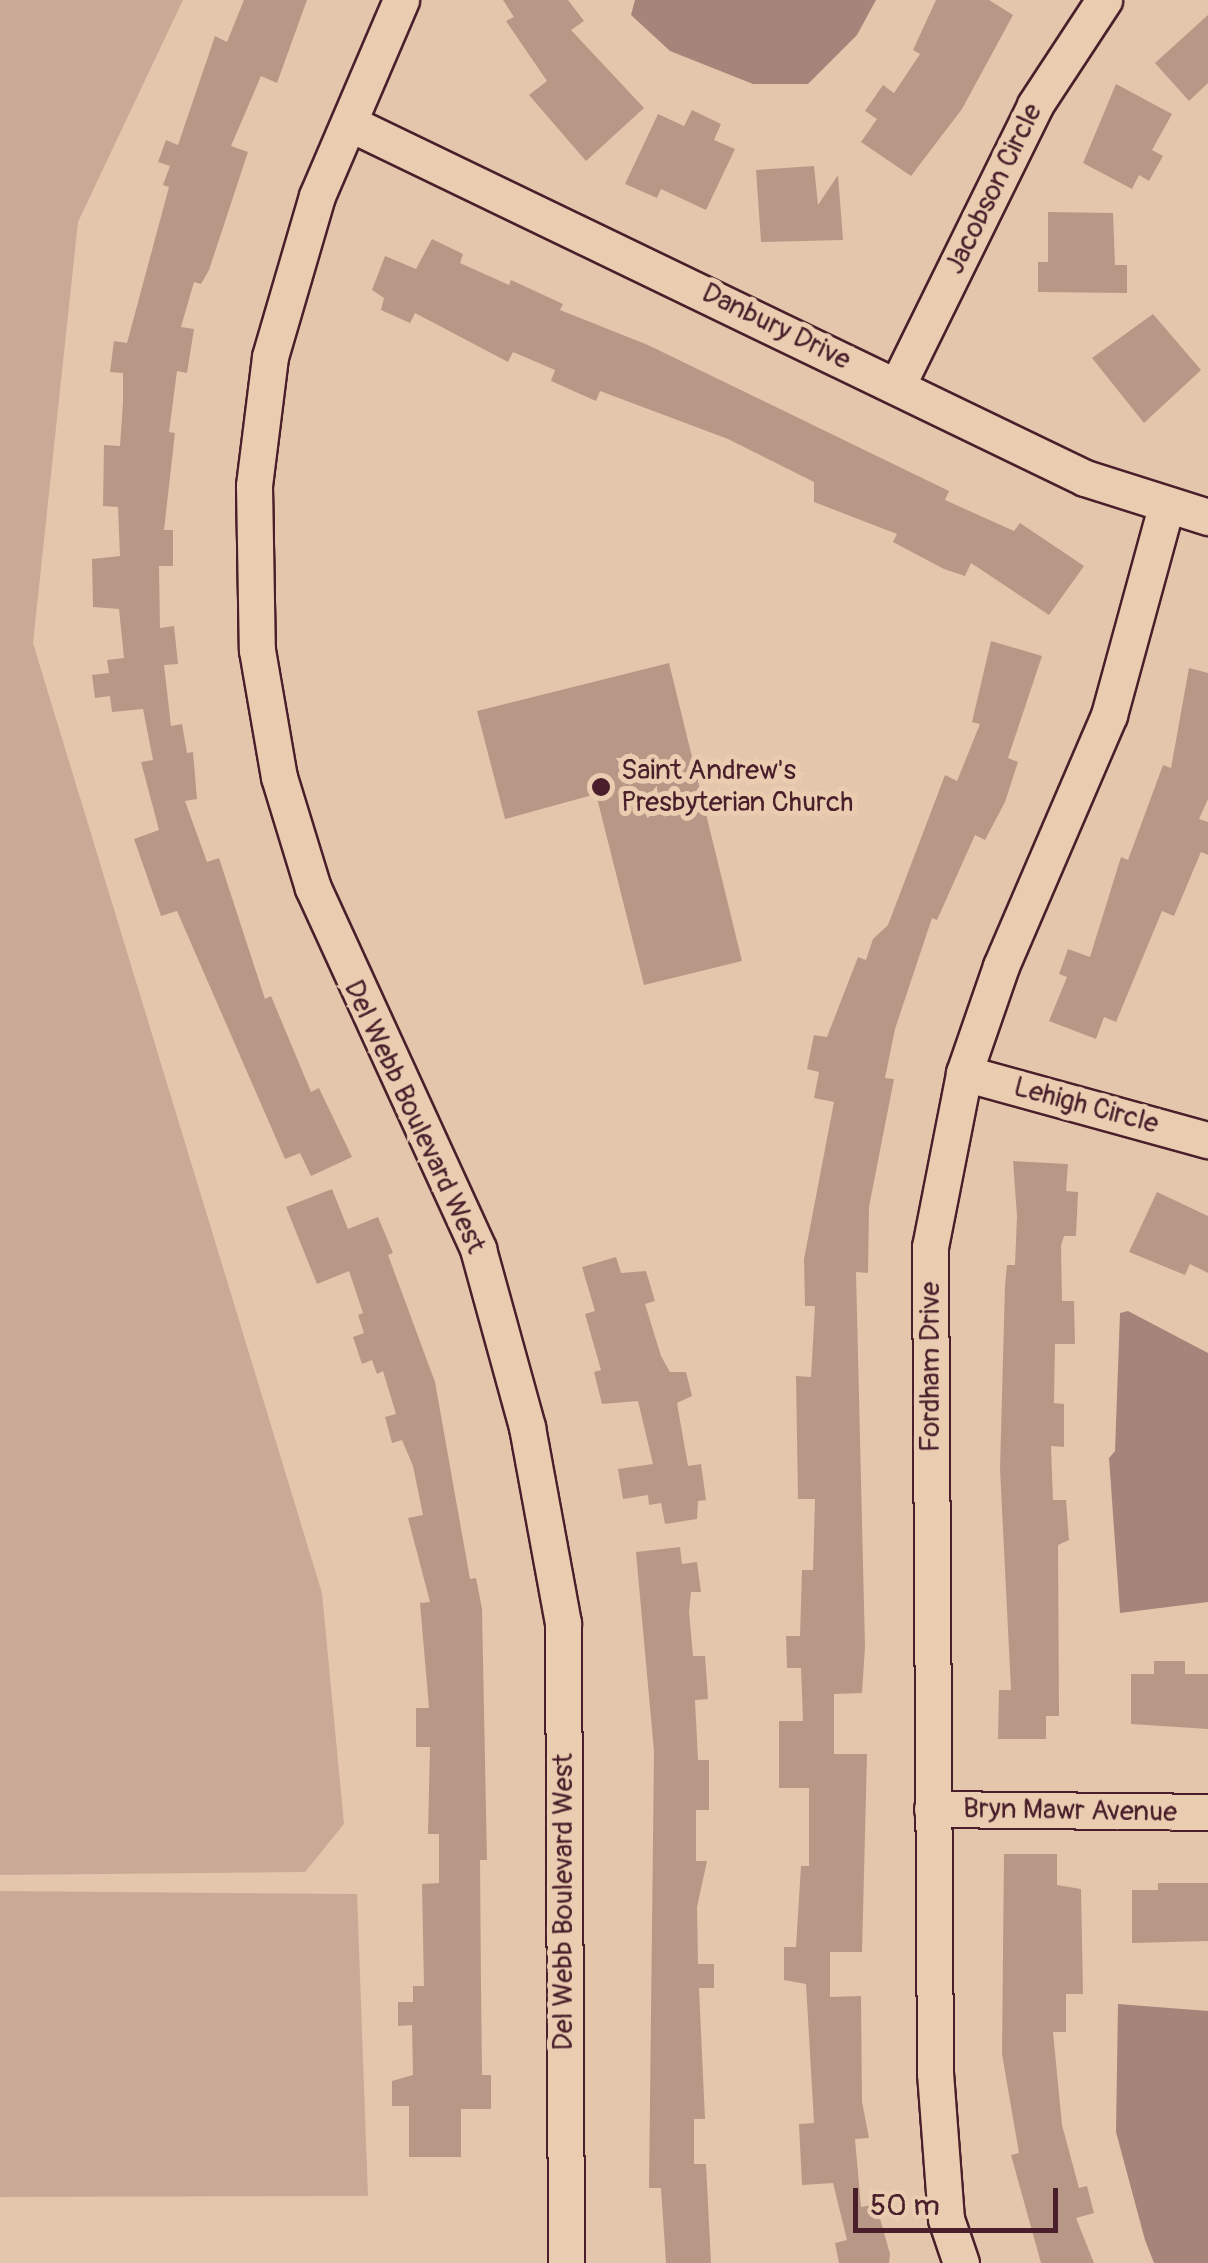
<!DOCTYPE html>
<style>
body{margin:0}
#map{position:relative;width:1208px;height:2263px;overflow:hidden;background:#e4c6ac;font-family:Pangolin,sans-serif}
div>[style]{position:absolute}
.green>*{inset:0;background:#caaa96}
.water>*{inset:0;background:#a78479}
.building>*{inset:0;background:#b99787}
.roads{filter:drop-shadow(2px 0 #4a1f2b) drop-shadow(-2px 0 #4a1f2b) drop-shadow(0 2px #4a1f2b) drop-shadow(0 -2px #4a1f2b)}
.minor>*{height:35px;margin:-17.5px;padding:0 17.5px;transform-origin:17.5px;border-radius:17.5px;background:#eacdb1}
.dots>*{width:28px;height:28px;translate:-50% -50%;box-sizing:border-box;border:5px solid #eacdb1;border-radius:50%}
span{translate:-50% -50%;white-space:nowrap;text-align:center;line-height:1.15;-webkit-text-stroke:10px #eacdb1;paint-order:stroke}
.street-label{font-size:28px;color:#4a1f2b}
.poi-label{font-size:28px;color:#4a1f2b}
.left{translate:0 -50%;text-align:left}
.scale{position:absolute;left:853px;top:2188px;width:205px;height:45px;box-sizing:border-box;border:5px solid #4a1f2b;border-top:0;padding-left:12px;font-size:30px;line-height:35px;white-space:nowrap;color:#4a1f2b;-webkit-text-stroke:8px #eacdb1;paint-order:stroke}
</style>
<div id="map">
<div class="green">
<div style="clip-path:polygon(0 0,183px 0,78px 222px,33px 643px,322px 1593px,344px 1824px,305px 1872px,0 1875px)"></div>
<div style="clip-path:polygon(0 1891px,357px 1894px,368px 2196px,0 2197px)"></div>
</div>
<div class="water">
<div style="clip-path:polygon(635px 0,876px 0,857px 35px,808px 84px,753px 84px,670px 51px,631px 15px)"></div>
<div style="clip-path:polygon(1128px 1311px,1208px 1353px,1208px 1602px,1120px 1613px,1109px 1458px,1115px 1451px,1120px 1313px)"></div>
<div style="clip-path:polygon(1118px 2004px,1208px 2011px,1208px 2263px,1154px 2263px,1145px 2240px,1116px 2132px)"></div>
</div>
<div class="building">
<div style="clip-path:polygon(244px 0,307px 0,277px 83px,261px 76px,231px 146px,248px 152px,209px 270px,201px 284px,194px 282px,181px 327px,194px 329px,187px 373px,177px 371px,169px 432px,175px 433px,164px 530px,173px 530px,173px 566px,159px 566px,160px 628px,174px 626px,178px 664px,164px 665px,171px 726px,182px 724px,187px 753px,193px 752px,197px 799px,185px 801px,207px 862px,219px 858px,265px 999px,271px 996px,311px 1092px,319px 1088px,352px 1157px,311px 1176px,300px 1153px,285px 1159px,177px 911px,161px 916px,134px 839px,159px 830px,141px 762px,153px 760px,143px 709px,112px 712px,110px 696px,95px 698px,92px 675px,109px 673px,107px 660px,124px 658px,119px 609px,93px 607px,92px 559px,120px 556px,118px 507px,103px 506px,104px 445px,120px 446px,123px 403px,123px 373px,110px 372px,114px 341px,127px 343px,169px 187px,163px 185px,170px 166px,158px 162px,166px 140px,178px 145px,215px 36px,227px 42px)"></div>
<div style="clip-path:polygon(503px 0,568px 0,584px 21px,571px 30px,644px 108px,586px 161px,529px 95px,547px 81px,506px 21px,514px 17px)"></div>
<div style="clip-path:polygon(936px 0,989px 0,1013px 15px,962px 109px,911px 176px,861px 142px,877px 119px,865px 111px,883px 85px,894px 93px,920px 54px,913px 50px)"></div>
<div style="clip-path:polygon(1208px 15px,1208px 83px,1189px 101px,1155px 63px)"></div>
<div style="clip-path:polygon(1116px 84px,1172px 114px,1152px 150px,1163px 156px,1149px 181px,1139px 175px,1132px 189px,1083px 163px)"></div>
<div style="clip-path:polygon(692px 110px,721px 124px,714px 140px,735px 149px,706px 210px,661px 189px,657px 198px,625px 184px,658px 114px,684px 126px)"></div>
<div style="clip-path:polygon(814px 166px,818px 205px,838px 175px,843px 240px,761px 242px,756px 170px)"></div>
<div style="clip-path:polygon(1048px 212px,1113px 213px,1115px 265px,1127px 265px,1127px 293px,1038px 292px,1038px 262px,1048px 262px)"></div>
<div style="clip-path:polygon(432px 239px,463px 254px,460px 263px,509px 285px,511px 280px,563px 304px,560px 310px,648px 345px,949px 491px,945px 500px,1014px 531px,1020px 523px,1084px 566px,1049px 615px,971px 563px,965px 576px,944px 569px,893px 542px,897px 534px,814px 502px,814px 482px,728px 439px,600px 391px,596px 401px,551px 381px,555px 370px,513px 352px,508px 362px,415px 313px,410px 323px,381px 310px,384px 298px,372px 290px,385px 256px,416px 269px)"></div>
<div style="clip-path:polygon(1153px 314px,1201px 370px,1144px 423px,1092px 358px)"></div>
<div style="clip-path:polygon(991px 641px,1042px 656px,1008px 758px,1018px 762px,1005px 802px,985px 840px,975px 835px,937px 920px,932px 918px,895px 1029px,885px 1078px,894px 1079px,869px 1207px,868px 1273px,856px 1272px,865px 1647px,862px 1693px,834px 1694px,834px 1754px,867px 1754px,862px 1952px,830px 1952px,830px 1997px,861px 1996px,862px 2102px,869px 2138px,855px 2139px,861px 2207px,876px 2204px,890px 2254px,889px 2263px,839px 2263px,835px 2243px,847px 2240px,833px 2183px,802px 2185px,799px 2124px,814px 2123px,806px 1984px,784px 1980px,784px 1947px,796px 1947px,801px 1866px,809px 1866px,809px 1788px,779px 1788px,779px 1721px,803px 1721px,801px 1668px,787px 1668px,786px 1636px,800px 1636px,802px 1570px,813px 1570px,815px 1499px,798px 1499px,796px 1376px,811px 1377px,815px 1306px,805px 1306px,804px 1259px,834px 1102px,814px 1098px,819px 1072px,807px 1069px,814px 1035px,827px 1037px,858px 957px,866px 960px,873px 939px,888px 925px,945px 775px,957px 781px,980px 724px,972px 722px)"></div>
<div style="clip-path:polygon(669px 663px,742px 961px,644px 985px,596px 794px,505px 819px,477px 711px)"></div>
<div style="clip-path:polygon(1189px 668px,1208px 673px,1208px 799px,1199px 819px,1208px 822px,1208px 855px,1201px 852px,1174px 916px,1162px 911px,1116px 1022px,1104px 1017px,1096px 1039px,1049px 1021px,1067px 977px,1059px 974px,1068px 949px,1090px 957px,1121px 857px,1128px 860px,1163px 765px,1171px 768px)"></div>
<div style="clip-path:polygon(1013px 1161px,1068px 1164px,1066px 1191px,1078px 1192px,1076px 1236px,1064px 1236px,1061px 1246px,1062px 1301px,1074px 1301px,1075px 1344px,1055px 1344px,1054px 1403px,1064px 1404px,1064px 1447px,1051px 1446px,1053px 1500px,1066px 1500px,1069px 1540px,1058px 1545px,1059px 1716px,1046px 1716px,1046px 1739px,998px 1739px,999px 1690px,1011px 1690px,1000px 1469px,1005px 1285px,1007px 1265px,1015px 1265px,1017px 1216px)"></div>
<div style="clip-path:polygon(332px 1189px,348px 1229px,378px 1217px,393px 1253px,388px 1255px,435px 1382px,470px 1579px,476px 1578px,482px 1609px,487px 1860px,480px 1860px,481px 1986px,482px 2075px,491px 2075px,491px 2109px,461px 2109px,461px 2157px,409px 2157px,409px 2106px,392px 2106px,392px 2081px,413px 2075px,412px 2025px,398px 2026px,398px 2002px,413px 2002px,413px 1986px,424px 1986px,422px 1884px,439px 1883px,439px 1834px,428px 1834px,430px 1747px,416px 1747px,416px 1708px,429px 1708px,420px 1603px,430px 1602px,408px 1518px,423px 1515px,413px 1466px,402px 1440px,392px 1443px,385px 1417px,396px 1414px,383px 1371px,377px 1374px,372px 1360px,362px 1364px,353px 1337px,364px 1333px,358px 1315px,363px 1313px,349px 1271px,317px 1284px,286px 1207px)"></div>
<div style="clip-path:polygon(1157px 1192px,1208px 1216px,1208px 1273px,1190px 1264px,1185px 1275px,1129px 1252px)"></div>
<div style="clip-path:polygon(616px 1257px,621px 1273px,646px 1271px,655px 1301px,645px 1304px,661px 1356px,670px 1372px,686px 1372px,692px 1396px,677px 1403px,688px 1466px,701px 1464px,706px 1500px,698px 1501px,697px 1519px,665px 1524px,661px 1503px,649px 1505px,648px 1495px,623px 1499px,618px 1469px,653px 1464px,638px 1401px,602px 1404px,594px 1372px,601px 1370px,585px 1314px,595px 1311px,582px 1267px)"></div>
<div style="clip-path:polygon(680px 1547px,682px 1564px,697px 1562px,701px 1592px,691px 1592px,689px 1612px,693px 1656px,705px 1656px,708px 1699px,695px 1700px,698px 1760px,709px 1760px,709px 1810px,696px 1810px,696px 1861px,707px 1861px,697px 1907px,698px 1964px,714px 1964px,714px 1988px,699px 1988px,705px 2119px,694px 2119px,694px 2164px,706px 2164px,711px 2263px,666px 2263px,661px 2188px,649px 2188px,654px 1752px,636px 1552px)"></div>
<div style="clip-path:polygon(1154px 1661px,1185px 1661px,1185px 1674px,1208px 1674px,1208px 1729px,1131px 1724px,1131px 1674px,1154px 1674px)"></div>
<div style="clip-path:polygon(1004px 1854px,1057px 1854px,1057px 1885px,1081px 1889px,1083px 1994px,1066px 1994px,1066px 2032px,1053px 2032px,1062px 2125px,1079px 2188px,1087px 2186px,1094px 2213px,1076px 2218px,1094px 2263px,1041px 2263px,1011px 2155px,1019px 2153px,1002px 2054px)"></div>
<div style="clip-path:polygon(1158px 1883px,1208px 1883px,1208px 1941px,1132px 1943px,1132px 1890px,1158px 1890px)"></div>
</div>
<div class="roads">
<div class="minor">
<div style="left:401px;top:0;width:213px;rotate:113.2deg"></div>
<div style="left:317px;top:196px;width:168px;rotate:106.3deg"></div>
<div style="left:270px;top:357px;width:130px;rotate:97.1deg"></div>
<div style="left:254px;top:486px;width:164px;rotate:89deg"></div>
<div style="left:257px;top:650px;width:129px;rotate:80.2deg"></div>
<div style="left:279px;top:777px;width:116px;rotate:73deg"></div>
<div style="left:313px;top:888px;width:397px;rotate:65.4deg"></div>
<div style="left:478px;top:1249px;width:185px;rotate:74.6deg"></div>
<div style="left:527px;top:1427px;width:199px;rotate:79.6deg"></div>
<div style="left:563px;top:1623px;width:640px;rotate:89.73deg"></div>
<div style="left:349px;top:123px;width:817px;rotate:25.75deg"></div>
<div style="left:1085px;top:478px;width:129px;rotate:17.6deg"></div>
<div style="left:897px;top:386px;width:313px;rotate:-63.8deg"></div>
<div style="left:1035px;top:105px;width:126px;rotate:-56.7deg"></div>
<div style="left:964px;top:1073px;width:253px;rotate:15.4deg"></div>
<div style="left:932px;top:1809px;width:276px;rotate:0.6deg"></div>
<div style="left:961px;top:2263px;width:46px;rotate:-108.8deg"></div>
<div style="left:946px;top:2219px;width:146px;rotate:-94.3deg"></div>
<div style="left:935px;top:2073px;width:826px;rotate:-90.35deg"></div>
<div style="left:930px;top:1247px;width:177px;rotate:-78.9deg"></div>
<div style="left:964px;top:1073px;width:113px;rotate:-70.9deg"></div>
<div style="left:1001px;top:966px;width:273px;rotate:-66.7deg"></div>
<div style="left:1109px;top:715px;width:216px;rotate:-74.7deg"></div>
</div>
</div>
<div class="dots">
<div style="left:601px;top:787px;background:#4a1f2b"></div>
</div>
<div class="street-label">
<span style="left:994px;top:189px;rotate:-64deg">Jacobson Circle</span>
<span style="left:776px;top:327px;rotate:26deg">Danbury Drive</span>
<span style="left:1086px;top:1106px;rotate:15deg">Lehigh Circle</span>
<span style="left:414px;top:1117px;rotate:65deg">Del Webb Boulevard West</span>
<span style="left:931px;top:1367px;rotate:-90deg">Fordham Drive</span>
<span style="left:1070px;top:1811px;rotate:1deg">Bryn Mawr Avenue</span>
<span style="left:564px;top:1902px;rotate:-90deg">Del Webb Boulevard West</span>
</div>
<div class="poi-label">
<span class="left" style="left:621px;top:787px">Saint Andrew's<br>Presbyterian Church</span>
</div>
<div class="scale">50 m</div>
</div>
